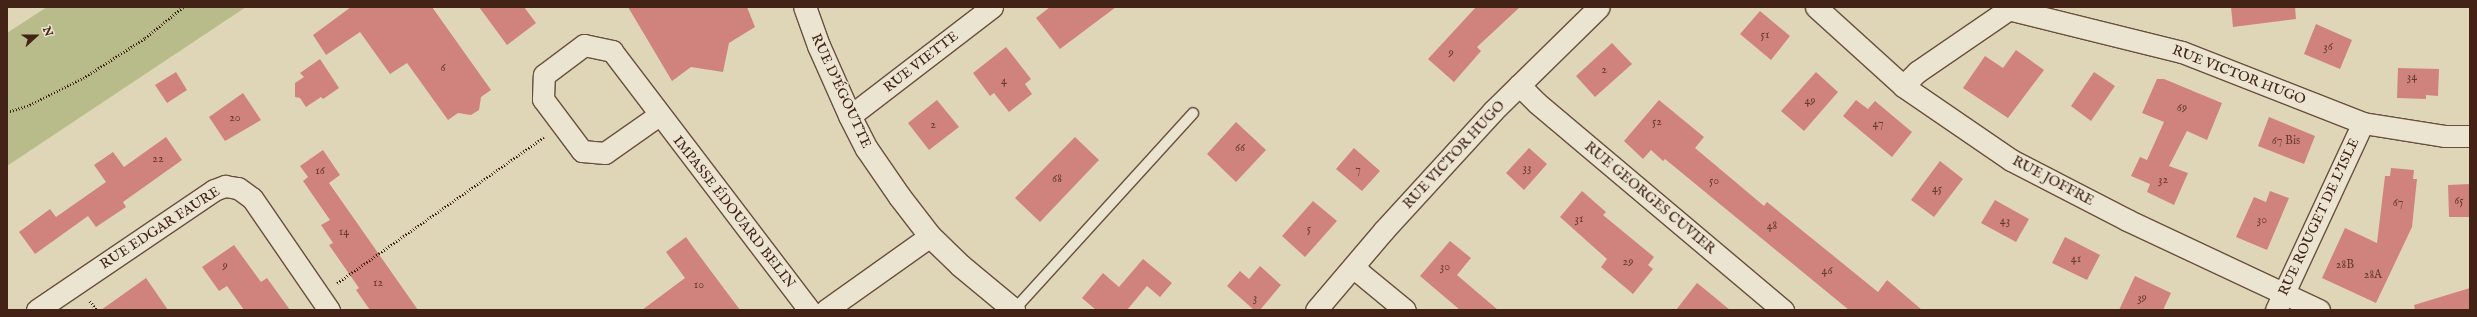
<!DOCTYPE html>
<meta charset="utf-8">
<style>
body{margin:0}
#map{position:relative;width:2477px;height:317px;overflow:hidden;background:#dfd6b8;font-family:"IM FELL English",serif}
div>[style]{position:absolute}
.green>*{inset:0;background:#b8bc8a}
.building>*{inset:0;background:#d0837d}
.path>*{height:2.5px;margin-top:-1.25px;transform-origin:0;background:repeating-linear-gradient(90deg,#422315 0 1px,transparent 0 3px)}
.roads{filter:drop-shadow(1px 0 #69503e) drop-shadow(-1px 0 #69503e) drop-shadow(0 1px #69503e) drop-shadow(0 -1px #69503e)}
.lane>*{height:10px;margin:-5px;padding:0 5px;transform-origin:5px;border-radius:5px;background:#eae4d1}
.street>*{height:21px;margin:-10.5px;padding:0 10.5px;transform-origin:10.5px;border-radius:10.5px;background:#eae4d1}
.secondary>*{height:22px;margin:-11px;padding:0 11px;transform-origin:11px;border-radius:11px;background:#eae4d1}
span{translate:-50% -50%;white-space:nowrap;text-align:center;line-height:1.15;-webkit-text-stroke:3px #eae4d1;paint-order:stroke}
.number-label{font-size:12px;color:#663b2f}
.number-label span{-webkit-text-stroke-width:0}
.street-label{font-size:14px;color:#422315}
.frame{position:absolute;inset:0;border:8px solid #422315;pointer-events:none}
.north{position:absolute;left:16px;top:16px;width:40px;height:40px;-webkit-text-stroke:3px #eae4d1;paint-order:stroke;rotate:69deg;font-size:11px;font-weight:700;line-height:16px;text-align:center;color:#422315}
.north::after{content:'';display:block;margin:auto;width:14px;height:18px;background:#422315;clip-path:polygon(50% 0,100% 100%,50% 72%,0 100%)}
</style>
<div id="map">
<div class="green">
<div style="clip-path:polygon(47px 7px,246px 7px,7px 166px,7px 33px)"></div>
</div>
<div class="building">
<div style="clip-path:polygon(351px 7px,432px 7px,491px 90px,481px 97px,479px 110px,471px 115px,458px 113px,448px 120px,407px 63px,390px 74px,360px 32px,326px 55px,313px 35px)"></div>
<div style="clip-path:polygon(479px 7px,524px 7px,536px 23px,507px 45px)"></div>
<div style="clip-path:polygon(628px 7px,747px 7px,755px 27px,729px 43px,723px 72px,691px 67px,672px 81px)"></div>
<div style="clip-path:polygon(1050px 7px,1116px 7px,1060px 49px,1036px 18px)"></div>
<div style="clip-path:polygon(1476px 7px,1520px 7px,1477px 47px,1481px 51px,1454px 82px,1428px 59px)"></div>
<div style="clip-path:polygon(2231px 7px,2295px 7px,2296px 19px,2233px 27px)"></div>
<div style="clip-path:polygon(1760px 11px,1790px 36px,1771px 60px,1740px 34px)"></div>
<div style="clip-path:polygon(2316px 24px,2352px 40px,2340px 69px,2304px 54px)"></div>
<div style="clip-path:polygon(1612px 43px,1632px 64px,1595px 97px,1576px 76px)"></div>
<div style="clip-path:polygon(1006px 47px,1031px 79px,1025px 84px,1032px 94px,1009px 112px,994px 93px,990px 96px,973px 73px)"></div>
<div style="clip-path:polygon(2016px 50px,2044px 70px,2008px 118px,1963px 88px,1985px 56px,2003px 68px)"></div>
<div style="clip-path:polygon(320px 59px,339px 88px,323px 99px,321px 97px,306px 107px,300px 98px,295px 97px,295px 83px,304px 77px,300px 73px)"></div>
<div style="clip-path:polygon(2398px 68px,2439px 69px,2438px 96px,2426px 95px,2426px 99px,2397px 98px)"></div>
<div style="clip-path:polygon(176px 72px,187px 90px,167px 103px,155px 85px)"></div>
<div style="clip-path:polygon(1816px 72px,1838px 92px,1804px 131px,1781px 111px)"></div>
<div style="clip-path:polygon(2094px 72px,2115px 86px,2091px 121px,2071px 106px)"></div>
<div style="clip-path:polygon(2157px 79px,2164px 79px,2222px 103px,2207px 140px,2187px 131px,2169px 166px,2188px 173px,2174px 205px,2147px 192px,2150px 184px,2131px 176px,2140px 157px,2147px 160px,2164px 122px,2142px 113px)"></div>
<div style="clip-path:polygon(243px 93px,261px 120px,225px 141px,209px 117px)"></div>
<div style="clip-path:polygon(937px 100px,959px 127px,929px 150px,908px 123px)"></div>
<div style="clip-path:polygon(1659px 100px,1704px 137px,1695px 148px,1764px 206px,1767px 202px,1878px 292px,1887px 280px,1922px 310px,1849px 310px,1665px 159px,1663px 161px,1651px 150px,1643px 159px,1624px 141px)"></div>
<div style="clip-path:polygon(1856px 100px,1868px 109px,1875px 101px,1912px 132px,1892px 157px,1843px 116px)"></div>
<div style="clip-path:polygon(2269px 117px,2315px 136px,2304px 164px,2258px 146px)"></div>
<div style="clip-path:polygon(1236px 122px,1266px 150px,1236px 182px,1207px 154px)"></div>
<div style="clip-path:polygon(166px 137px,182px 160px,123px 202px,126px 207px,96px 227px,88px 216px,35px 254px,19px 232px,50px 209px,56px 217px,106px 182px,94px 165px,113px 152px,124px 167px)"></div>
<div style="clip-path:polygon(1075px 137px,1099px 160px,1040px 222px,1015px 198px)"></div>
<div style="clip-path:polygon(1354px 148px,1380px 171px,1362px 191px,1336px 169px)"></div>
<div style="clip-path:polygon(1529px 148px,1547px 164px,1524px 190px,1506px 173px)"></div>
<div style="clip-path:polygon(323px 150px,340px 175px,329px 183px,418px 310px,370px 310px,356px 290px,359px 288px,329px 245px,333px 243px,321px 225px,330px 220px,303px 181px,308px 177px,300px 166px)"></div>
<div style="clip-path:polygon(1940px 161px,1963px 179px,1934px 217px,1911px 200px)"></div>
<div style="clip-path:polygon(2391px 168px,2414px 170px,2413px 179px,2417px 179px,2412px 227px,2376px 303px,2322px 278px,2345px 228px,2377px 243px,2385px 176px,2390px 176px)"></div>
<div style="clip-path:polygon(2470px 184px,2470px 217px,2449px 217px,2448px 185px)"></div>
<div style="clip-path:polygon(1582px 191px,1606px 212px,1603px 215px,1654px 257px,1648px 265px,1653px 269px,1633px 294px,1601px 267px,1607px 259px,1560px 217px)"></div>
<div style="clip-path:polygon(2270px 191px,2289px 198px,2267px 250px,2236px 237px,2254px 197px,2266px 202px)"></div>
<div style="clip-path:polygon(1995px 200px,2029px 219px,2016px 242px,1981px 223px)"></div>
<div style="clip-path:polygon(1313px 201px,1337px 221px,1305px 257px,1282px 236px)"></div>
<div style="clip-path:polygon(686px 237px,693px 247px,740px 310px,642px 310px,685px 278px,666px 252px)"></div>
<div style="clip-path:polygon(2065px 237px,2100px 255px,2087px 280px,2052px 263px)"></div>
<div style="clip-path:polygon(1450px 241px,1471px 258px,1457px 275px,1498px 310px,1460px 310px,1420px 276px)"></div>
<div style="clip-path:polygon(234px 245px,261px 282px,267px 278px,290px 310px,244px 310px,227px 286px,219px 291px,202px 267px)"></div>
<div style="clip-path:polygon(1143px 259px,1172px 283px,1160px 297px,1147px 286px,1127px 310px,1096px 310px,1082px 298px,1103px 273px,1119px 287px)"></div>
<div style="clip-path:polygon(1260px 266px,1281px 285px,1260px 310px,1254px 310px,1227px 286px,1240px 271px,1249px 279px)"></div>
<div style="clip-path:polygon(2135px 276px,2171px 293px,2163px 310px,2119px 310px)"></div>
<div style="clip-path:polygon(146px 278px,168px 310px,101px 310px)"></div>
<div style="clip-path:polygon(1697px 283px,1707px 291px,1730px 310px,1676px 310px)"></div>
<div style="clip-path:polygon(2470px 288px,2470px 310px,2415px 310px,2414px 305px)"></div>
</div>
<div class="path">
<div style="left:7px;top:112px;width:21px;rotate:-17deg"></div>
<div style="left:27px;top:106px;width:63px;rotate:-26.6deg"></div>
<div style="left:83px;top:78px;width:74px;rotate:-32.8deg"></div>
<div style="left:145px;top:38px;width:49px;rotate:-39.2deg"></div>
<div style="left:337px;top:283px;width:253px;rotate:-35.2deg"></div>
<div style="left:90px;top:301px;width:11px;rotate:52deg"></div>
</div>
<div class="roads">
<div class="lane">
<div style="left:1014px;top:310px;width:266px;rotate:-47.7deg"></div>
</div>
<div class="street">
<div style="left:1816px;top:7px;width:118px;rotate:42.2deg"></div>
<div style="left:1903px;top:86px;width:131px;rotate:34.4deg"></div>
<div style="left:2011px;top:160px;width:131px;rotate:27.3deg"></div>
<div style="left:2127px;top:220px;width:212px;rotate:25.1deg"></div>
<div style="left:2008px;top:9px;width:179px;rotate:13.9deg"></div>
<div style="left:2182px;top:52px;width:194px;rotate:21.4deg"></div>
<div style="left:2363px;top:123px;width:82px;rotate:9.1deg"></div>
<div style="left:2444px;top:136px;width:26px"></div>
<div style="left:1519px;top:85px;width:25px;rotate:45deg"></div>
<div style="left:1537px;top:103px;width:322px;rotate:40.1deg"></div>
<div style="left:1903px;top:86px;width:20px;rotate:-45deg"></div>
<div style="left:1917px;top:72px;width:115px;rotate:-34.4deg"></div>
<div style="left:659px;top:115px;width:66px;rotate:144.9deg"></div>
<div style="left:605px;top:153px;width:23px;rotate:-175deg"></div>
<div style="left:582px;top:151px;width:65px;rotate:-126.9deg"></div>
<div style="left:543px;top:99px;width:24px;rotate:-88deg"></div>
<div style="left:544px;top:75px;width:50px;rotate:-36.9deg"></div>
<div style="left:584px;top:45px;width:29px;rotate:12deg"></div>
<div style="left:612px;top:51px;width:325px;rotate:52.7deg"></div>
<div style="left:850px;top:116px;width:179px;rotate:-37.5deg"></div>
<div style="left:1355px;top:265px;width:9px;rotate:58deg"></div>
<div style="left:1360px;top:273px;width:58px;rotate:39.4deg"></div>
<div style="left:37px;top:310px;width:214px;rotate:-34.1deg"></div>
<div style="left:214px;top:190px;width:12px;rotate:-20deg"></div>
<div style="left:225px;top:186px;width:13px;rotate:9deg"></div>
<div style="left:238px;top:188px;width:17px;rotate:36deg"></div>
<div style="left:252px;top:198px;width:136px;rotate:55.5deg"></div>
<div style="left:826px;top:310px;width:128px;rotate:-35.4deg"></div>
<div style="left:1316px;top:310px;width:105px;rotate:-49.6deg"></div>
<div style="left:1384px;top:230px;width:161px;rotate:-47.5deg"></div>
<div style="left:1493px;top:111px;width:148px;rotate:-44.5deg"></div>
<div style="left:2276px;top:310px;width:206px;rotate:-65.1deg"></div>
</div>
<div class="secondary">
<div style="left:805px;top:7px;width:41px;rotate:70.3deg"></div>
<div style="left:819px;top:46px;width:77px;rotate:66.1deg"></div>
<div style="left:850px;top:116px;width:37px;rotate:63deg"></div>
<div style="left:867px;top:149px;width:58px;rotate:55.5deg"></div>
<div style="left:900px;top:197px;width:49px;rotate:52.4deg"></div>
<div style="left:930px;top:236px;width:43px;rotate:44.1deg"></div>
<div style="left:961px;top:266px;width:69px;rotate:39.7deg"></div>
</div>
</div>
<div class="number-label">
<span style="left:1765px;top:35px">51</span>
<span style="left:2328px;top:47px">36</span>
<span style="left:1451px;top:53px">9</span>
<span style="left:443px;top:68px">6</span>
<span style="left:1604px;top:70px">2</span>
<span style="left:2412px;top:77px">34</span>
<span style="left:1004px;top:81px">4</span>
<span style="left:1810px;top:101px">49</span>
<span style="left:2182px;top:108px">69</span>
<span style="left:235px;top:118px">20</span>
<span style="left:1657px;top:122px">52</span>
<span style="left:1878px;top:124px">47</span>
<span style="left:933px;top:125px">2</span>
<span style="left:2286px;top:141px">67 Bis</span>
<span style="left:1240px;top:148px">66</span>
<span style="left:158px;top:159px">22</span>
<span style="left:1527px;top:168px">33</span>
<span style="left:1358px;top:170px">7</span>
<span style="left:320px;top:171px">16</span>
<span style="left:1057px;top:179px">68</span>
<span style="left:2163px;top:180px">32</span>
<span style="left:1714px;top:181px">50</span>
<span style="left:1937px;top:189px">45</span>
<span style="left:2459px;top:201px">65</span>
<span style="left:2398px;top:203px">67</span>
<span style="left:1579px;top:219px">31</span>
<span style="left:2262px;top:220px">30</span>
<span style="left:2005px;top:221px">43</span>
<span style="left:1772px;top:226px">48</span>
<span style="left:1309px;top:229px">5</span>
<span style="left:344px;top:232px">14</span>
<span style="left:2076px;top:259px">41</span>
<span style="left:1628px;top:262px">29</span>
<span style="left:2345px;top:265px">28B</span>
<span style="left:225px;top:266px">9</span>
<span style="left:1445px;top:267px">30</span>
<span style="left:1827px;top:271px">46</span>
<span style="left:2373px;top:275px">28A</span>
<span style="left:378px;top:283px">12</span>
<span style="left:699px;top:285px">10</span>
<span style="left:1255px;top:298px">3</span>
<span style="left:2142px;top:298px">39</span>
</div>
<div class="street-label">
<span style="left:921px;top:62px;rotate:-38deg">RUE VIETTE</span>
<span style="left:2239px;top:75px;rotate:21deg">RUE VICTOR HUGO</span>
<span style="left:841px;top:91px;rotate:65deg">RUE D'ÉGOUTTE</span>
<span style="left:1454px;top:155px;rotate:-47deg">RUE VICTOR HUGO</span>
<span style="left:2053px;top:181px;rotate:28deg">RUE JOFFRE</span>
<span style="left:1650px;top:198px;rotate:40deg">RUE GEORGES CUVIER</span>
<span style="left:734px;top:212px;rotate:52deg">IMPASSE ÉDOUARD BELIN</span>
<span style="left:2319px;top:217px;rotate:-65deg">RUE ROUGET DE L'ISLE</span>
<span style="left:160px;top:228px;rotate:-33deg">RUE EDGAR FAURE</span>
</div>
<div class="frame"></div>
<div class="north">N</div>
</div>
